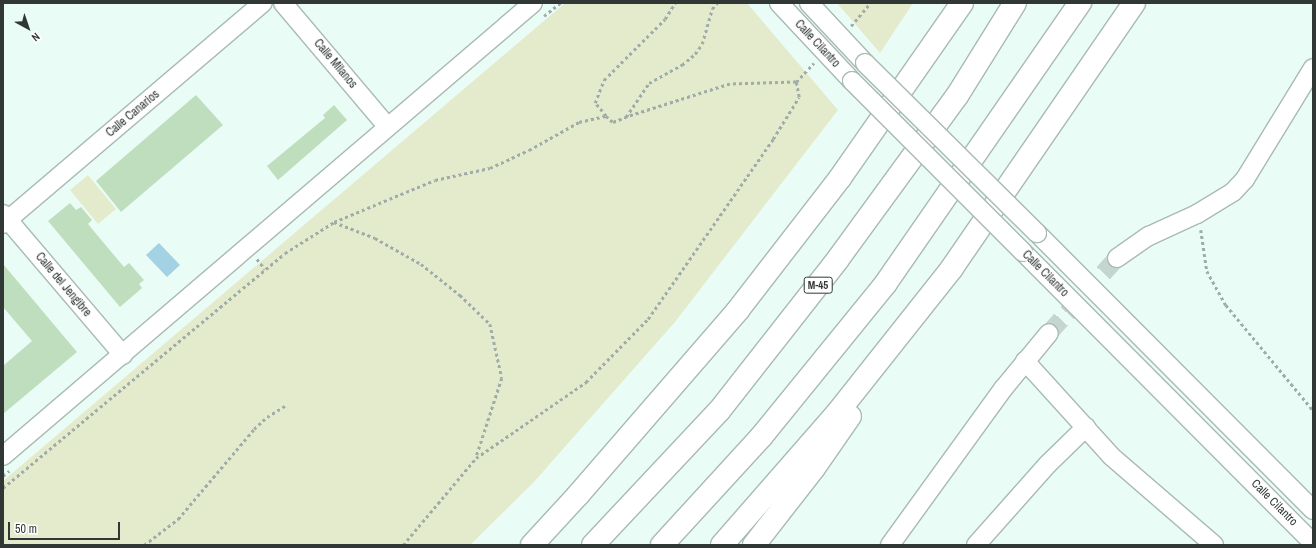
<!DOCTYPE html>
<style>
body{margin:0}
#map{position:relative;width:1316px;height:548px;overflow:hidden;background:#eafcf6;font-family:"Archivo Narrow",sans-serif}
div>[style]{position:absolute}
.green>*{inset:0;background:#e4ebcd}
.water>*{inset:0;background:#a3d2e5}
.building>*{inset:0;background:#bedebe}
.minor-tunnel>*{height:18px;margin-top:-9px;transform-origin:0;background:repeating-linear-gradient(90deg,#c5d5cf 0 18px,transparent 0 27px)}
.path>*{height:2.5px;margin-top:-1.25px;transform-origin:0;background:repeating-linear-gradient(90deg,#9faca8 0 3px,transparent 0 6px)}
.roads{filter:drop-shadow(1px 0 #a9bab4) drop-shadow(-1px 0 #a9bab4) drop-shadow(0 1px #a9bab4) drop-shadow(0 -1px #a9bab4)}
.minor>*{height:18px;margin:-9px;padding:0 9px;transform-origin:9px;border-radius:9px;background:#fff}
.highway>*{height:22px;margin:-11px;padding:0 11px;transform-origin:11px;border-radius:11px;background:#fff}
.bridges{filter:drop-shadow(1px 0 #a9bab4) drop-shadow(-1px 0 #a9bab4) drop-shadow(0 1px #a9bab4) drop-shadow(0 -1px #a9bab4)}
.minor-bridge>*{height:18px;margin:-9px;padding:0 9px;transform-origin:9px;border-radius:9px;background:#fff}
span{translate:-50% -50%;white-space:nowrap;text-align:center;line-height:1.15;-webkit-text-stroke:4px #fff;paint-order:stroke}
.shield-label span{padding:1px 3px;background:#fff;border:1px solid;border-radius:3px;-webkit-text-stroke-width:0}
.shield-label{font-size:11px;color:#303735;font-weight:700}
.street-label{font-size:12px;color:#303735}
.frame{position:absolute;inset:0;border:4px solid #303735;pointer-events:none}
.north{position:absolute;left:8px;top:8px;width:40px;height:40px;-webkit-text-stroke:3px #fff;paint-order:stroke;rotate:140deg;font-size:11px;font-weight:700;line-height:16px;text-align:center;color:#303735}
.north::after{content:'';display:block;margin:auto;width:14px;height:18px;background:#303735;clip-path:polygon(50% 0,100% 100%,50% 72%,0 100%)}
.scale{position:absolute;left:8px;top:522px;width:112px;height:18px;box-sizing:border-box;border:2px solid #303735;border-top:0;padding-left:5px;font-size:12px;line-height:14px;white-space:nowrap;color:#303735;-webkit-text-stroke:3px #fff;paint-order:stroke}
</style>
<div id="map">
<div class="green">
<div style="clip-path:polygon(565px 3px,747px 3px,838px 110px,675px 322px,533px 483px,470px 545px,3px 545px,3px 481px)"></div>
<div style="clip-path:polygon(837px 3px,913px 3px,880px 53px)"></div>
<div style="clip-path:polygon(88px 175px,116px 209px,98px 224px,70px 190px)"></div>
</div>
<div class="water">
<div style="clip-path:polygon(159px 243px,180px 265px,167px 277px,146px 255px)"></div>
</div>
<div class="building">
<div style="clip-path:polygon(196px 95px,223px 125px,121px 212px,96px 181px)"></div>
<div style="clip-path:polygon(334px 105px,347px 120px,278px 180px,267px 166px,325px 118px,323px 115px)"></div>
<div style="clip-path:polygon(70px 203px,76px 210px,81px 207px,92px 220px,88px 224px,113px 254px,124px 267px,129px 263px,144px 280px,139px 284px,142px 288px,120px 307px,48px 221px)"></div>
<div style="clip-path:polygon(3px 264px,77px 352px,3px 414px,3px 366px,32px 341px,3px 307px)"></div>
</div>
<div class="minor-tunnel">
<div style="left:1049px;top:333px;width:101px;rotate:-47.8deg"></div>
</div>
<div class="path">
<div style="left:544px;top:16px;width:21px;rotate:-39deg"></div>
<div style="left:851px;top:26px;width:30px;rotate:-50deg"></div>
<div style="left:796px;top:82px;width:26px;rotate:-47deg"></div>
<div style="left:606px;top:116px;width:17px;rotate:-130deg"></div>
<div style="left:595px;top:103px;width:25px;rotate:-69deg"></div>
<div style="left:604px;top:80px;width:86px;rotate:-45deg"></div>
<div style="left:665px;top:19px;width:19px;rotate:-58deg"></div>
<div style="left:334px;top:222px;width:44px;rotate:21.3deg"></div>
<div style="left:375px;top:238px;width:53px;rotate:29.5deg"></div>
<div style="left:421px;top:264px;width:50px;rotate:38.5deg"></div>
<div style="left:460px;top:295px;width:42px;rotate:44deg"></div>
<div style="left:490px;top:324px;width:55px;rotate:77.5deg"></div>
<div style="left:502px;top:378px;width:84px;rotate:108deg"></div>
<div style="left:1201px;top:230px;width:41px;rotate:81.7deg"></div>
<div style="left:1207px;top:271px;width:39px;rotate:61deg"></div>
<div style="left:1226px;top:305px;width:136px;rotate:50.4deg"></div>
<div style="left:257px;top:259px;width:13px;rotate:51deg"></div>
<div style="left:3px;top:476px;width:8px;rotate:-40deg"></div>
<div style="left:3px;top:488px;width:367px;rotate:-39.8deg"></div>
<div style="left:285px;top:253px;width:58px;rotate:-32.3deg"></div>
<div style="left:334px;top:222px;width:109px;rotate:-22.6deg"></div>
<div style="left:435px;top:180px;width:56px;rotate:-12.3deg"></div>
<div style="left:490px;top:168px;width:43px;rotate:-24.8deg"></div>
<div style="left:529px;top:150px;width:57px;rotate:-29.2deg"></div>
<div style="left:579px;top:122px;width:28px;rotate:-13deg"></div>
<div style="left:606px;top:116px;width:9px;rotate:41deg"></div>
<div style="left:613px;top:122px;width:14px;rotate:-21deg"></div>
<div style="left:626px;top:117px;width:41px;rotate:-55.9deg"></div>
<div style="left:649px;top:83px;width:38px;rotate:-29deg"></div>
<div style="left:682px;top:65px;width:17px;rotate:-40deg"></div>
<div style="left:695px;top:54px;width:12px;rotate:-55deg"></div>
<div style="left:702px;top:44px;width:36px;rotate:-74deg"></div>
<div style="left:712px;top:9px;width:8px;rotate:-50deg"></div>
<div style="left:144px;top:545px;width:43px;rotate:-37.4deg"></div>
<div style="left:178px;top:519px;width:118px;rotate:-49.8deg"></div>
<div style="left:254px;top:429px;width:18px;rotate:-43deg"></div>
<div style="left:267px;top:417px;width:22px;rotate:-32deg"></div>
<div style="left:403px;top:545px;width:114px;rotate:-50deg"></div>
<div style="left:476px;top:458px;width:134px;rotate:-34.6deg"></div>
<div style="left:586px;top:382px;width:88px;rotate:-45.5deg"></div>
<div style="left:648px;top:319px;width:219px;rotate:-55.2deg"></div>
<div style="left:773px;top:139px;width:49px;rotate:-58.2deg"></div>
<div style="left:799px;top:97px;width:15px;rotate:-101deg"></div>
<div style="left:796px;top:82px;width:66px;rotate:178.3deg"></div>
<div style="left:730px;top:84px;width:109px;rotate:162.4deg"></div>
</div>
<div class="roads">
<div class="minor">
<div style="left:283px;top:3px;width:161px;rotate:49.8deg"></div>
<div style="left:779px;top:3px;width:107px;rotate:46.9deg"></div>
<div style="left:809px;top:3px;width:82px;rotate:47deg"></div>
<div style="left:3px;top:214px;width:185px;rotate:49.6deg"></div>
<div style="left:3px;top:224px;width:341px;rotate:-40.4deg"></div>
<div style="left:1037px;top:233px;width:391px;rotate:45.1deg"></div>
<div style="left:1023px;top:252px;width:411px;rotate:45.1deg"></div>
<div style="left:1117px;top:258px;width:39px;rotate:-35deg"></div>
<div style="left:1149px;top:236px;width:53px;rotate:-24.6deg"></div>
<div style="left:1197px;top:214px;width:42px;rotate:-31.4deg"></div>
<div style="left:1233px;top:192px;width:18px;rotate:-47deg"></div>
<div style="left:1245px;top:179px;width:130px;rotate:-58.5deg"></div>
<div style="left:1025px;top:361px;width:128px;rotate:47.8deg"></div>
<div style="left:1111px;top:456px;width:136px;rotate:40.8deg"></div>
<div style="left:3px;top:456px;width:697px;rotate:-40.52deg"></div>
<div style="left:890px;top:545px;width:193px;rotate:-54.1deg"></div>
<div style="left:1003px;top:389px;width:72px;rotate:-50.6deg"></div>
<div style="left:976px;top:545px;width:108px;rotate:-48.4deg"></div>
<div style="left:1048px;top:464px;width:53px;rotate:-44.2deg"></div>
</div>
<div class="highway">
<div style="left:532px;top:545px;width:68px;rotate:-47.4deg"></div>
<div style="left:578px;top:495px;width:245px;rotate:-49.1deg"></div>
<div style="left:738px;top:310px;width:167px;rotate:-52.3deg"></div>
<div style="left:840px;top:178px;width:213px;rotate:-55.1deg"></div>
<div style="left:593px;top:545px;width:184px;rotate:-46.8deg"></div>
<div style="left:719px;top:411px;width:193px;rotate:-51.9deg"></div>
<div style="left:838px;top:259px;width:202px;rotate:-53.9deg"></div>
<div style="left:957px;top:96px;width:110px;rotate:-58.1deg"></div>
<div style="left:662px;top:545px;width:147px;rotate:-47.5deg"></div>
<div style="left:761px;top:437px;width:198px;rotate:-50.9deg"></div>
<div style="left:886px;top:283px;width:341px;rotate:-55.3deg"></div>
<div style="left:722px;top:545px;width:176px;rotate:-48.9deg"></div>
<div style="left:838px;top:412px;width:184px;rotate:-51.6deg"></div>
<div style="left:952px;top:268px;width:321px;rotate:-55.5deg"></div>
<div style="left:754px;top:545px;width:98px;rotate:-52.1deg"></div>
<div style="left:814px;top:468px;width:63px;rotate:-55.3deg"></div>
</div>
</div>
<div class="bridges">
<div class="minor-bridge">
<div style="left:865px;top:63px;width:242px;rotate:44.7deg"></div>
<div style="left:852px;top:81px;width:242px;rotate:45deg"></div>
</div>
</div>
<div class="shield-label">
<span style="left:818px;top:285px">M-45</span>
</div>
<div class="street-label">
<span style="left:817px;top:44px;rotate:47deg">Calle Cilantro</span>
<span style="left:335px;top:64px;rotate:50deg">Calle Milanos</span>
<span style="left:133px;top:114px;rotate:-40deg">Calle Canarios</span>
<span style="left:1045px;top:274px;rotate:45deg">Calle Cilantro</span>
<span style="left:63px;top:285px;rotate:50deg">Calle del Jengibre</span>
<span style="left:1274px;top:503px;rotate:45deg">Calle Cilantro</span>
</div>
<div class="frame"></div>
<div class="north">N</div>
<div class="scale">50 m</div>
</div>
